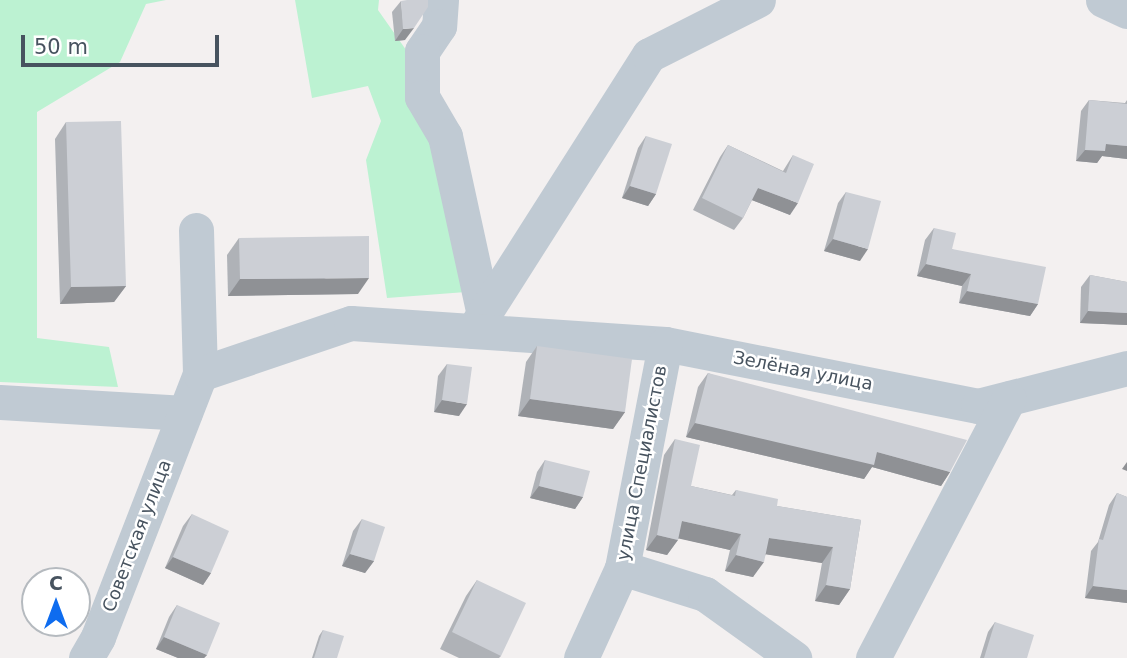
<!DOCTYPE html>
<meta charset="utf-8">
<style>
body{margin:0}
#map{position:relative;width:1127px;height:658px;overflow:hidden;background:#f3f0f0;font-family:"DejaVu Sans",sans-serif}
div>[style]{position:absolute}
.green>*{inset:0;background:#bcf2d2}
.minor>*{height:35px;margin:-17.5px;padding:0 17.5px;transform-origin:17.5px;border-radius:17.5px;background:#c0cad3}
.wall>*{inset:0;background:#afb2b7}
.shaded-wall>*{inset:0;background:#8f9195}
.building>*{inset:0;background:#cccfd5}
span{translate:-50% -50%;white-space:nowrap;text-align:center;line-height:1.15;-webkit-text-stroke:5px #fff;paint-order:stroke}
.street-label{font-size:18px;color:#47535f}
.north{position:absolute;left:21px;top:567px;width:70px;height:70px;box-sizing:border-box;background:#fff;border:2px solid #b5babf;border-radius:50%;rotate:0deg;font-size:19px;font-weight:700;line-height:28px;text-align:center;color:#47535f}
.north::after{content:'';display:block;margin:auto;width:24px;height:32px;background:#0e6cef;clip-path:polygon(50% 0,100% 100%,50% 72%,0 100%)}
.scale{position:absolute;left:21px;top:35px;width:198px;height:32px;box-sizing:border-box;border:4px solid #47535f;border-top:0;padding-left:9px;font-size:21px;line-height:24px;white-space:nowrap;color:#47535f;-webkit-text-stroke:5px #fff;paint-order:stroke}
</style>
<div id="map">
<div class="green">
<div style="clip-path:polygon(0 0,166px 0,146px 4px,120px 62px,37px 112px,37px 338px,109px 347px,118px 387px,0 382px)"></div>
<div style="clip-path:polygon(295px 0,379px 0,378px 10px,411px 57px,439px 140px,466px 292px,387px 298px,366px 160px,381px 121px,368px 86px,312px 98px)"></div>
</div>
<div class="minor">
<div style="left:441px;top:0;width:26px;rotate:94deg"></div>
<div style="left:439px;top:26px;width:30px;rotate:124deg"></div>
<div style="left:422px;top:51px;width:46px;rotate:90deg"></div>
<div style="left:422px;top:97px;width:45px;rotate:59.5deg"></div>
<div style="left:445px;top:136px;width:183px;rotate:77.7deg"></div>
<div style="left:1103px;top:0;width:26px;rotate:25deg"></div>
<div style="left:196px;top:230px;width:144px;rotate:88.4deg"></div>
<div style="left:473px;top:331px;width:327px;rotate:-57.5deg"></div>
<div style="left:649px;top:55px;width:122px;rotate:-26.8deg"></div>
<div style="left:0;top:402px;width:185px;rotate:3.4deg"></div>
<div style="left:622px;top:568px;width:87px;rotate:17.4deg"></div>
<div style="left:705px;top:594px;width:110px;rotate:35.7deg"></div>
<div style="left:86px;top:658px;width:24px;rotate:-60deg"></div>
<div style="left:98px;top:637px;width:282px;rotate:-68.8deg"></div>
<div style="left:200px;top:374px;width:159px;rotate:-18.7deg"></div>
<div style="left:351px;top:323px;width:315px;rotate:3.8deg"></div>
<div style="left:665px;top:344px;width:319px;rotate:11.2deg"></div>
<div style="left:978px;top:406px;width:154px;rotate:-14.3deg"></div>
<div style="left:581px;top:658px;width:99px;rotate:-65.5deg"></div>
<div style="left:622px;top:568px;width:228px;rotate:-79.1deg"></div>
<div style="left:873px;top:658px;width:293px;rotate:-62.4deg"></div>
</div>
<div class="wall">
<div style="clip-path:polygon(401px 1px,405px 40px,395px 41px,392px 12px)"></div>
<div style="clip-path:polygon(1089px 100px,1125px 103px,1127px 100px,1127px 159px,1102px 156px,1097px 163px,1076px 161px,1081px 111px)"></div>
<div style="clip-path:polygon(66px 122px,126px 286px,114px 302px,60px 304px,55px 139px)"></div>
<div style="clip-path:polygon(646px 136px,656px 194px,648px 206px,622px 198px,638px 148px)"></div>
<div style="clip-path:polygon(728px 145px,783px 171px,793px 155px,790px 215px,752px 200px,743px 218px,734px 230px,693px 210px,720px 157px)"></div>
<div style="clip-path:polygon(846px 192px,860px 261px,824px 251px,838px 203px)"></div>
<div style="clip-path:polygon(934px 228px,952px 249px,1038px 304px,1030px 316px,959px 303px,962px 286px,917px 276px,925px 240px)"></div>
<div style="clip-path:polygon(239px 238px,358px 294px,228px 296px,227px 255px)"></div>
<div style="clip-path:polygon(1090px 275px,1127px 282px,1127px 325px,1080px 323px,1081px 287px)"></div>
<div style="clip-path:polygon(537px 346px,625px 412px,613px 429px,518px 416px,526px 362px)"></div>
<div style="clip-path:polygon(447px 364px,459px 416px,434px 412px,438px 376px)"></div>
<div style="clip-path:polygon(708px 373px,950px 472px,941px 486px,872px 467px,864px 479px,686px 437px,698px 387px)"></div>
<div style="clip-path:polygon(675px 439px,691px 486px,732px 495px,736px 490px,777px 506px,861px 520px,850px 589px,839px 605px,815px 601px,822px 563px,766px 554px,753px 577px,725px 571px,730px 550px,679px 538px,667px 555px,646px 550px,664px 455px)"></div>
<div style="clip-path:polygon(545px 460px,583px 497px,575px 509px,530px 498px,537px 472px)"></div>
<div style="clip-path:polygon(1117px 493px,1127px 497px,1127px 603px,1085px 598px,1091px 551px,1098px 542px,1109px 505px)"></div>
<div style="clip-path:polygon(192px 514px,211px 573px,203px 585px,165px 568px,183px 526px)"></div>
<div style="clip-path:polygon(362px 519px,374px 561px,365px 573px,342px 566px,353px 531px)"></div>
<div style="clip-path:polygon(477px 580px,501px 656px,499px 658px,459px 658px,440px 649px,466px 596px)"></div>
<div style="clip-path:polygon(177px 605px,207px 655px,204px 658px,178px 658px,156px 649px,169px 617px)"></div>
<div style="clip-path:polygon(995px 622px,1027px 658px,980px 658px,988px 632px)"></div>
<div style="clip-path:polygon(323px 630px,337px 658px,312px 658px,319px 636px)"></div>
</div>
<div class="shaded-wall">
<div style="clip-path:polygon(414px 28px,405px 40px,395px 41px,403px 29px)"></div>
<div style="clip-path:polygon(1106px 144px,1127px 146px,1127px 159px,1102px 156px,1097px 163px,1076px 161px,1085px 150px)"></div>
<div style="clip-path:polygon(630px 186px,656px 194px,648px 206px,622px 198px)"></div>
<div style="clip-path:polygon(758px 188px,798px 203px,790px 215px,749px 199px)"></div>
<div style="clip-path:polygon(833px 239px,868px 249px,860px 261px,824px 251px)"></div>
<div style="clip-path:polygon(926px 264px,971px 274px,962px 286px,917px 276px)"></div>
<div style="clip-path:polygon(369px 278px,358px 294px,228px 296px,240px 279px)"></div>
<div style="clip-path:polygon(126px 286px,114px 302px,60px 304px,71px 287px)"></div>
<div style="clip-path:polygon(967px 291px,1038px 304px,1030px 316px,959px 303px)"></div>
<div style="clip-path:polygon(1088px 311px,1127px 313px,1127px 325px,1080px 323px)"></div>
<div style="clip-path:polygon(530px 399px,625px 412px,613px 429px,518px 416px)"></div>
<div style="clip-path:polygon(442px 400px,467px 404px,459px 416px,434px 412px)"></div>
<div style="clip-path:polygon(695px 423px,877px 452px,950px 472px,941px 486px,872px 467px,864px 479px,686px 437px)"></div>
<div style="clip-path:polygon(1127px 462px,1127px 471px,1122px 469px)"></div>
<div style="clip-path:polygon(539px 486px,583px 497px,575px 509px,530px 498px)"></div>
<div style="clip-path:polygon(682px 521px,741px 534px,730px 550px,672px 537px)"></div>
<div style="clip-path:polygon(657px 535px,678px 540px,667px 555px,646px 550px)"></div>
<div style="clip-path:polygon(769px 538px,833px 547px,822px 563px,758px 553px)"></div>
<div style="clip-path:polygon(350px 554px,374px 561px,365px 573px,342px 566px)"></div>
<div style="clip-path:polygon(736px 555px,764px 562px,753px 577px,725px 571px)"></div>
<div style="clip-path:polygon(173px 557px,211px 573px,203px 585px,165px 568px)"></div>
<div style="clip-path:polygon(826px 585px,850px 589px,839px 605px,815px 601px)"></div>
<div style="clip-path:polygon(1093px 586px,1127px 590px,1127px 603px,1085px 598px)"></div>
<div style="clip-path:polygon(164px 637px,207px 655px,204px 658px,178px 658px,156px 649px)"></div>
</div>
<div class="building">
<div style="clip-path:polygon(407px 0,428px 0,428px 7px,414px 28px,403px 29px,401px 1px)"></div>
<div style="clip-path:polygon(1089px 100px,1127px 104px,1127px 146px,1106px 144px,1105px 151px,1085px 150px)"></div>
<div style="clip-path:polygon(121px 121px,126px 286px,71px 287px,66px 122px)"></div>
<div style="clip-path:polygon(646px 136px,672px 144px,656px 194px,630px 186px)"></div>
<div style="clip-path:polygon(728px 145px,786px 173px,793px 155px,814px 164px,798px 203px,758px 188px,743px 218px,702px 198px)"></div>
<div style="clip-path:polygon(846px 192px,881px 201px,868px 249px,833px 239px)"></div>
<div style="clip-path:polygon(934px 228px,956px 233px,952px 249px,1046px 267px,1038px 304px,967px 291px,971px 274px,926px 264px)"></div>
<div style="clip-path:polygon(369px 236px,369px 278px,240px 279px,239px 238px)"></div>
<div style="clip-path:polygon(1090px 275px,1127px 282px,1127px 313px,1088px 311px)"></div>
<div style="clip-path:polygon(537px 346px,632px 359px,625px 412px,530px 399px)"></div>
<div style="clip-path:polygon(447px 364px,472px 367px,467px 404px,442px 400px)"></div>
<div style="clip-path:polygon(708px 373px,967px 440px,950px 472px,877px 452px,874px 465px,695px 423px)"></div>
<div style="clip-path:polygon(675px 439px,700px 445px,691px 486px,735px 496px,736px 490px,778px 499px,777px 506px,861px 520px,850px 589px,826px 585px,833px 547px,769px 538px,764px 562px,736px 555px,741px 534px,682px 521px,678px 540px,657px 535px)"></div>
<div style="clip-path:polygon(545px 460px,590px 471px,583px 497px,539px 486px)"></div>
<div style="clip-path:polygon(1117px 493px,1127px 497px,1127px 590px,1093px 586px,1099px 539px,1103px 540px)"></div>
<div style="clip-path:polygon(192px 514px,229px 531px,211px 573px,173px 557px)"></div>
<div style="clip-path:polygon(362px 519px,385px 527px,374px 561px,350px 554px)"></div>
<div style="clip-path:polygon(477px 580px,526px 603px,501px 656px,452px 632px)"></div>
<div style="clip-path:polygon(177px 605px,220px 623px,207px 655px,164px 637px)"></div>
<div style="clip-path:polygon(995px 622px,1034px 635px,1027px 658px,984px 658px)"></div>
<div style="clip-path:polygon(323px 630px,344px 636px,337px 658px,314px 658px)"></div>
</div>
<div class="street-label">
<span style="left:803px;top:371px;rotate:11deg">Зелёная улица</span>
<span style="left:642px;top:463px;rotate:-79deg">улица Специалистов</span>
<span style="left:137px;top:536px;rotate:-69deg">Советская улица</span>
</div>
<div class="north">С</div>
<div class="scale">50 m</div>
</div>
